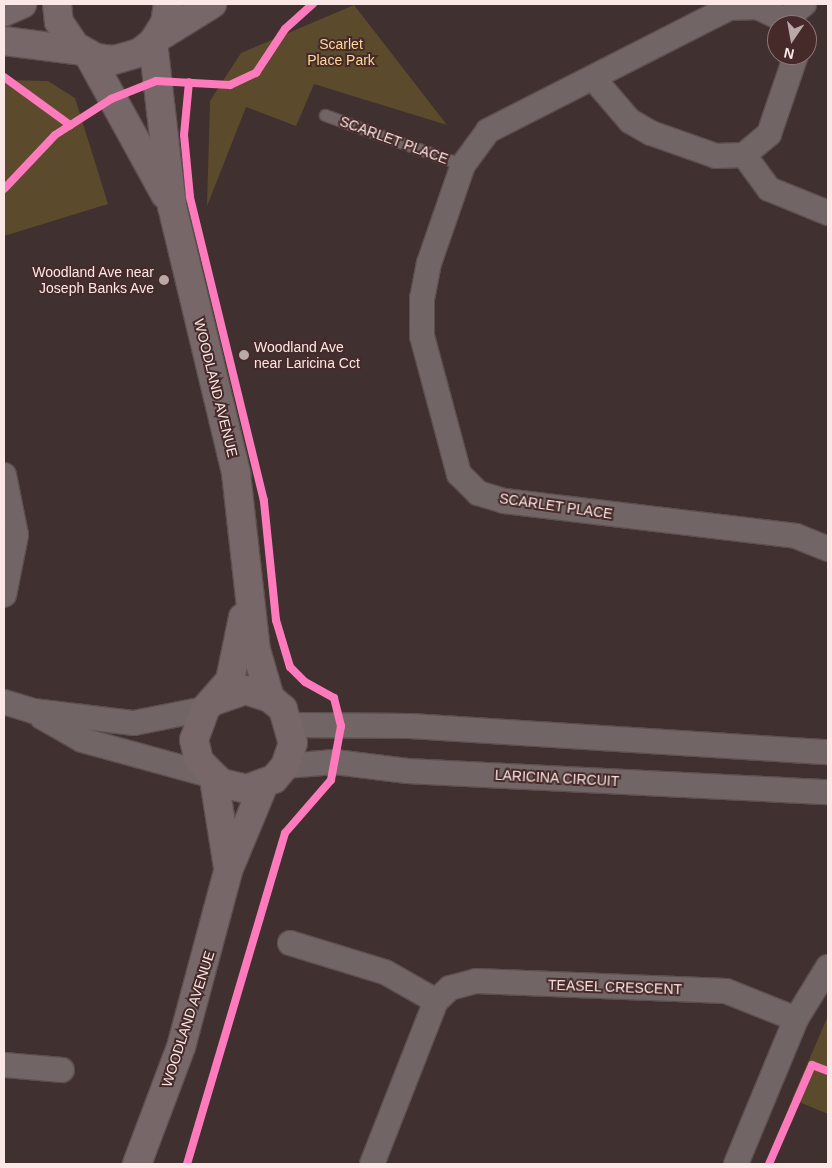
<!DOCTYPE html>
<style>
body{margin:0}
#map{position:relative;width:832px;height:1168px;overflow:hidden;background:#40302f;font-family:Arial,sans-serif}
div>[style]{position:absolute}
.green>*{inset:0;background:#5c4a2c}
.roads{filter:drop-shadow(1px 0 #5d4f4e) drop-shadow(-1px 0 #5d4f4e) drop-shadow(0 1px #5d4f4e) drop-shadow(0 -1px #5d4f4e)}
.lane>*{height:11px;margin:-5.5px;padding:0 5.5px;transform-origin:5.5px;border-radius:5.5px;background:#716665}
.street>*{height:24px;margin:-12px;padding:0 12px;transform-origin:12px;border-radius:12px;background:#716665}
.secondary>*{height:28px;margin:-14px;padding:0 14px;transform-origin:14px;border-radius:14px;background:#776769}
.cycleway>*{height:8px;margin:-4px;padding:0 4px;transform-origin:4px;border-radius:4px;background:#fd7abc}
.dots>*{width:14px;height:14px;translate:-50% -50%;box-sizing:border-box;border:2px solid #462a29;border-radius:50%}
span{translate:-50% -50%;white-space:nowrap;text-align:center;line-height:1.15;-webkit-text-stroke:4px #462a29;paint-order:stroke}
.park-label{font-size:14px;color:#ffd995}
.street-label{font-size:14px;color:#fbe8e6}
.poi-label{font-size:14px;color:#fbe8e6}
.right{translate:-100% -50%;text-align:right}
.left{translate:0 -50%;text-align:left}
.frame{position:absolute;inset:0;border:5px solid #fbe8e6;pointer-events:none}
.north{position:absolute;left:767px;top:15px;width:50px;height:50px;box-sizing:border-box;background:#462a29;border:1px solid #8e7675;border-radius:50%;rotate:192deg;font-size:14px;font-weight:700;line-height:20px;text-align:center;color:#fbe8e6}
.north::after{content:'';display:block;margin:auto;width:18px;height:22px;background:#baa8a6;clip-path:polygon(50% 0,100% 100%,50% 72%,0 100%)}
</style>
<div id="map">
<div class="green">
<div style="clip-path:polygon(354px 5px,447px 125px,314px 84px,296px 126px,246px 107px,207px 206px,210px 101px,241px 53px)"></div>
<div style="clip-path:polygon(4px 80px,48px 81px,75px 98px,108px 204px,4px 236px)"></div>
<div style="clip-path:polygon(828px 1016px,828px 1114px,792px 1099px)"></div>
</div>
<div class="roads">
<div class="lane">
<div style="left:325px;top:115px;width:147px;rotate:19.9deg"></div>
</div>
<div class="street">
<div style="left:785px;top:20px;width:25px;rotate:-40deg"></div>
<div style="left:786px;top:25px;width:5px;rotate:-101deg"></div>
<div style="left:785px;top:20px;width:31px;rotate:-155deg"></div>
<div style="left:757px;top:7px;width:28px;rotate:178deg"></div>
<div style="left:729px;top:8px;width:271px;rotate:153deg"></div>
<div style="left:488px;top:131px;width:42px;rotate:126.3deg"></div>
<div style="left:463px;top:165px;width:104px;rotate:109.1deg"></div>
<div style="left:429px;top:263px;width:36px;rotate:101deg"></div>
<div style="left:422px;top:298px;width:38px;rotate:90deg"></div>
<div style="left:422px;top:336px;width:143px;rotate:75deg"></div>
<div style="left:459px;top:474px;width:27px;rotate:45deg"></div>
<div style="left:478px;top:493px;width:27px;rotate:17deg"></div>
<div style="left:504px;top:501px;width:294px;rotate:6.8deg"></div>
<div style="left:796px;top:536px;width:35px;rotate:22deg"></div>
<div style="left:593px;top:78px;width:57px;rotate:49.3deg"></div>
<div style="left:630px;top:121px;width:24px;rotate:30deg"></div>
<div style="left:651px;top:133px;width:69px;rotate:19.5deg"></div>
<div style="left:716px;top:156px;width:28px;rotate:-2deg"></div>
<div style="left:744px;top:155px;width:33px;rotate:-40deg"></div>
<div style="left:769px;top:134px;width:83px;rotate:-71.1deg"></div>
<div style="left:744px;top:155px;width:42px;rotate:53.7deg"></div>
<div style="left:769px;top:189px;width:64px;rotate:22.1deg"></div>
<div style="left:4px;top:475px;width:61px;rotate:78.7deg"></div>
<div style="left:16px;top:535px;width:61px;rotate:101.3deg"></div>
<div style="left:4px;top:702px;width:30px;rotate:17deg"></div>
<div style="left:33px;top:711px;width:102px;rotate:6.8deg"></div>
<div style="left:134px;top:723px;width:72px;rotate:-11.2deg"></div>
<div style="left:42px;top:717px;width:46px;rotate:29.9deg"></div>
<div style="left:82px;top:740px;width:132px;rotate:15.4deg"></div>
<div style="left:291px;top:725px;width:119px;rotate:0.5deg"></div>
<div style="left:410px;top:726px;width:419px;rotate:3.6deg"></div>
<div style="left:285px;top:766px;width:50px;rotate:-4.6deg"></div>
<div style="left:335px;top:762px;width:73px;rotate:7.1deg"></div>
<div style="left:407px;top:771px;width:422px;rotate:2.9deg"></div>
<div style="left:290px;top:943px;width:99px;rotate:17deg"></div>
<div style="left:385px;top:972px;width:59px;rotate:29.6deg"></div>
<div style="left:4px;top:1065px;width:58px;rotate:4.9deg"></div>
<div style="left:372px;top:1164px;width:175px;rotate:-68.6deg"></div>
<div style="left:436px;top:1001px;width:19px;rotate:-43deg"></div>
<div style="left:450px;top:988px;width:27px;rotate:-15deg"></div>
<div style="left:476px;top:981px;width:250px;rotate:2.3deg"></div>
<div style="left:726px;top:991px;width:75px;rotate:21.8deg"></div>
<div style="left:736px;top:1164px;width:157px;rotate:-67.5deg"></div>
<div style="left:796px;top:1019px;width:61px;rotate:-58.4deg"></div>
</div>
<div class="secondary">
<div style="left:57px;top:4px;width:18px;rotate:84deg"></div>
<div style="left:59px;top:22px;width:29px;rotate:56deg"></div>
<div style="left:75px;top:46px;width:25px;rotate:29deg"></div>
<div style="left:97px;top:58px;width:17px;rotate:7deg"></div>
<div style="left:114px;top:60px;width:26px;rotate:-16deg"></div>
<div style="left:139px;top:53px;width:18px;rotate:-38deg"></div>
<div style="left:153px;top:42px;width:22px;rotate:-58deg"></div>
<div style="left:165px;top:23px;width:19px;rotate:-81deg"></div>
<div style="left:4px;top:12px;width:20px;rotate:-24deg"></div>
<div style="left:157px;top:38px;width:65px;rotate:-31.7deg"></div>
<div style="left:4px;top:41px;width:80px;rotate:7.2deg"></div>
<div style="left:153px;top:42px;width:165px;rotate:83.4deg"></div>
<div style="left:172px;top:206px;width:275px;rotate:76.5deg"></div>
<div style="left:236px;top:473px;width:178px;rotate:83.6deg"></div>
<div style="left:256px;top:650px;width:50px;rotate:73.7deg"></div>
<div style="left:88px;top:54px;width:160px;rotate:61.2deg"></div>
<div style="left:211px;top:702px;width:36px;rotate:-19deg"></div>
<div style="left:245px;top:690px;width:26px;rotate:18deg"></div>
<div style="left:270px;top:698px;width:17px;rotate:40deg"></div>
<div style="left:283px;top:709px;width:35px;rotate:74deg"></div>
<div style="left:293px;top:743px;width:24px;rotate:109deg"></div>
<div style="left:285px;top:766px;width:17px;rotate:130deg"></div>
<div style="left:274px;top:779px;width:29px;rotate:160deg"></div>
<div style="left:247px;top:789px;width:27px;rotate:-167deg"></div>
<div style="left:221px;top:783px;width:31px;rotate:-135deg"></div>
<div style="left:199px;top:761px;width:22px;rotate:-103deg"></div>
<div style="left:194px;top:740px;width:33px;rotate:-70deg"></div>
<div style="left:205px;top:709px;width:38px;rotate:-49deg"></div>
<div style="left:230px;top:680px;width:64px;rotate:-78.3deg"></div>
<div style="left:214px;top:779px;width:89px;rotate:81deg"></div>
<div style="left:137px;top:1164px;width:125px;rotate:-69.4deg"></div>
<div style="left:181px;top:1047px;width:182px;rotate:-75deg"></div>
<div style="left:228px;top:871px;width:94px;rotate:-67.5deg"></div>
</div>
</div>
<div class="cycleway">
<div style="left:4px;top:77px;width:82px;rotate:36deg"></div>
<div style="left:4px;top:189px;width:74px;rotate:-46.6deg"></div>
<div style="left:55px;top:135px;width:67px;rotate:-32.7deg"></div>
<div style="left:111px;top:99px;width:48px;rotate:-21.8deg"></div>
<div style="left:156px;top:81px;width:74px;rotate:3.1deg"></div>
<div style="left:230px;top:85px;width:29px;rotate:-25deg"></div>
<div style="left:256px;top:73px;width:53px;rotate:-56.6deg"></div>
<div style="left:285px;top:29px;width:38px;rotate:-42deg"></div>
<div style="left:187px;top:1164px;width:345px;rotate:-73.5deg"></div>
<div style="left:285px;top:833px;width:70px;rotate:-49deg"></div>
<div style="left:331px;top:780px;width:55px;rotate:-79.5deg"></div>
<div style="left:341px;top:726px;width:29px;rotate:-104deg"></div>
<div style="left:334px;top:698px;width:33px;rotate:-151deg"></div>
<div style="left:305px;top:682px;width:21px;rotate:-135deg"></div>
<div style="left:290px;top:667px;width:49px;rotate:-106.6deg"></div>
<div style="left:276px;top:620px;width:120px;rotate:-95.8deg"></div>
<div style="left:264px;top:501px;width:313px;rotate:-103.7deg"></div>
<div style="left:190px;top:197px;width:62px;rotate:-95.5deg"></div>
<div style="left:184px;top:135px;width:53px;rotate:-84.6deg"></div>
<div style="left:769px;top:1164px;width:108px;rotate:-66.5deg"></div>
<div style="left:812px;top:1065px;width:17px;rotate:21deg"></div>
</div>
<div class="dots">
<div style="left:164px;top:280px;background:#baa8a6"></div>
<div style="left:244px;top:355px;background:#baa8a6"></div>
</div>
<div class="park-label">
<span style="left:341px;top:52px">Scarlet<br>Place Park</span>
</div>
<div class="street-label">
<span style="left:394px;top:140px;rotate:20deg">SCARLET PLACE</span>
<span style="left:216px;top:388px;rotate:76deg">WOODLAND AVENUE</span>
<span style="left:556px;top:506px;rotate:8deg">SCARLET PLACE</span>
<span style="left:557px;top:778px;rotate:3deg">LARICINA CIRCUIT</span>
<span style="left:615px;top:987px;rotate:2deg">TEASEL CRESCENT</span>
<span style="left:188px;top:1019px;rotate:-72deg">WOODLAND AVENUE</span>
</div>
<div class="poi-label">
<span class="right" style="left:154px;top:280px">Woodland Ave near<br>Joseph Banks Ave</span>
<span class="left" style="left:254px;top:355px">Woodland Ave<br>near Laricina Cct</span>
</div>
<div class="frame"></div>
<div class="north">N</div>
</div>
